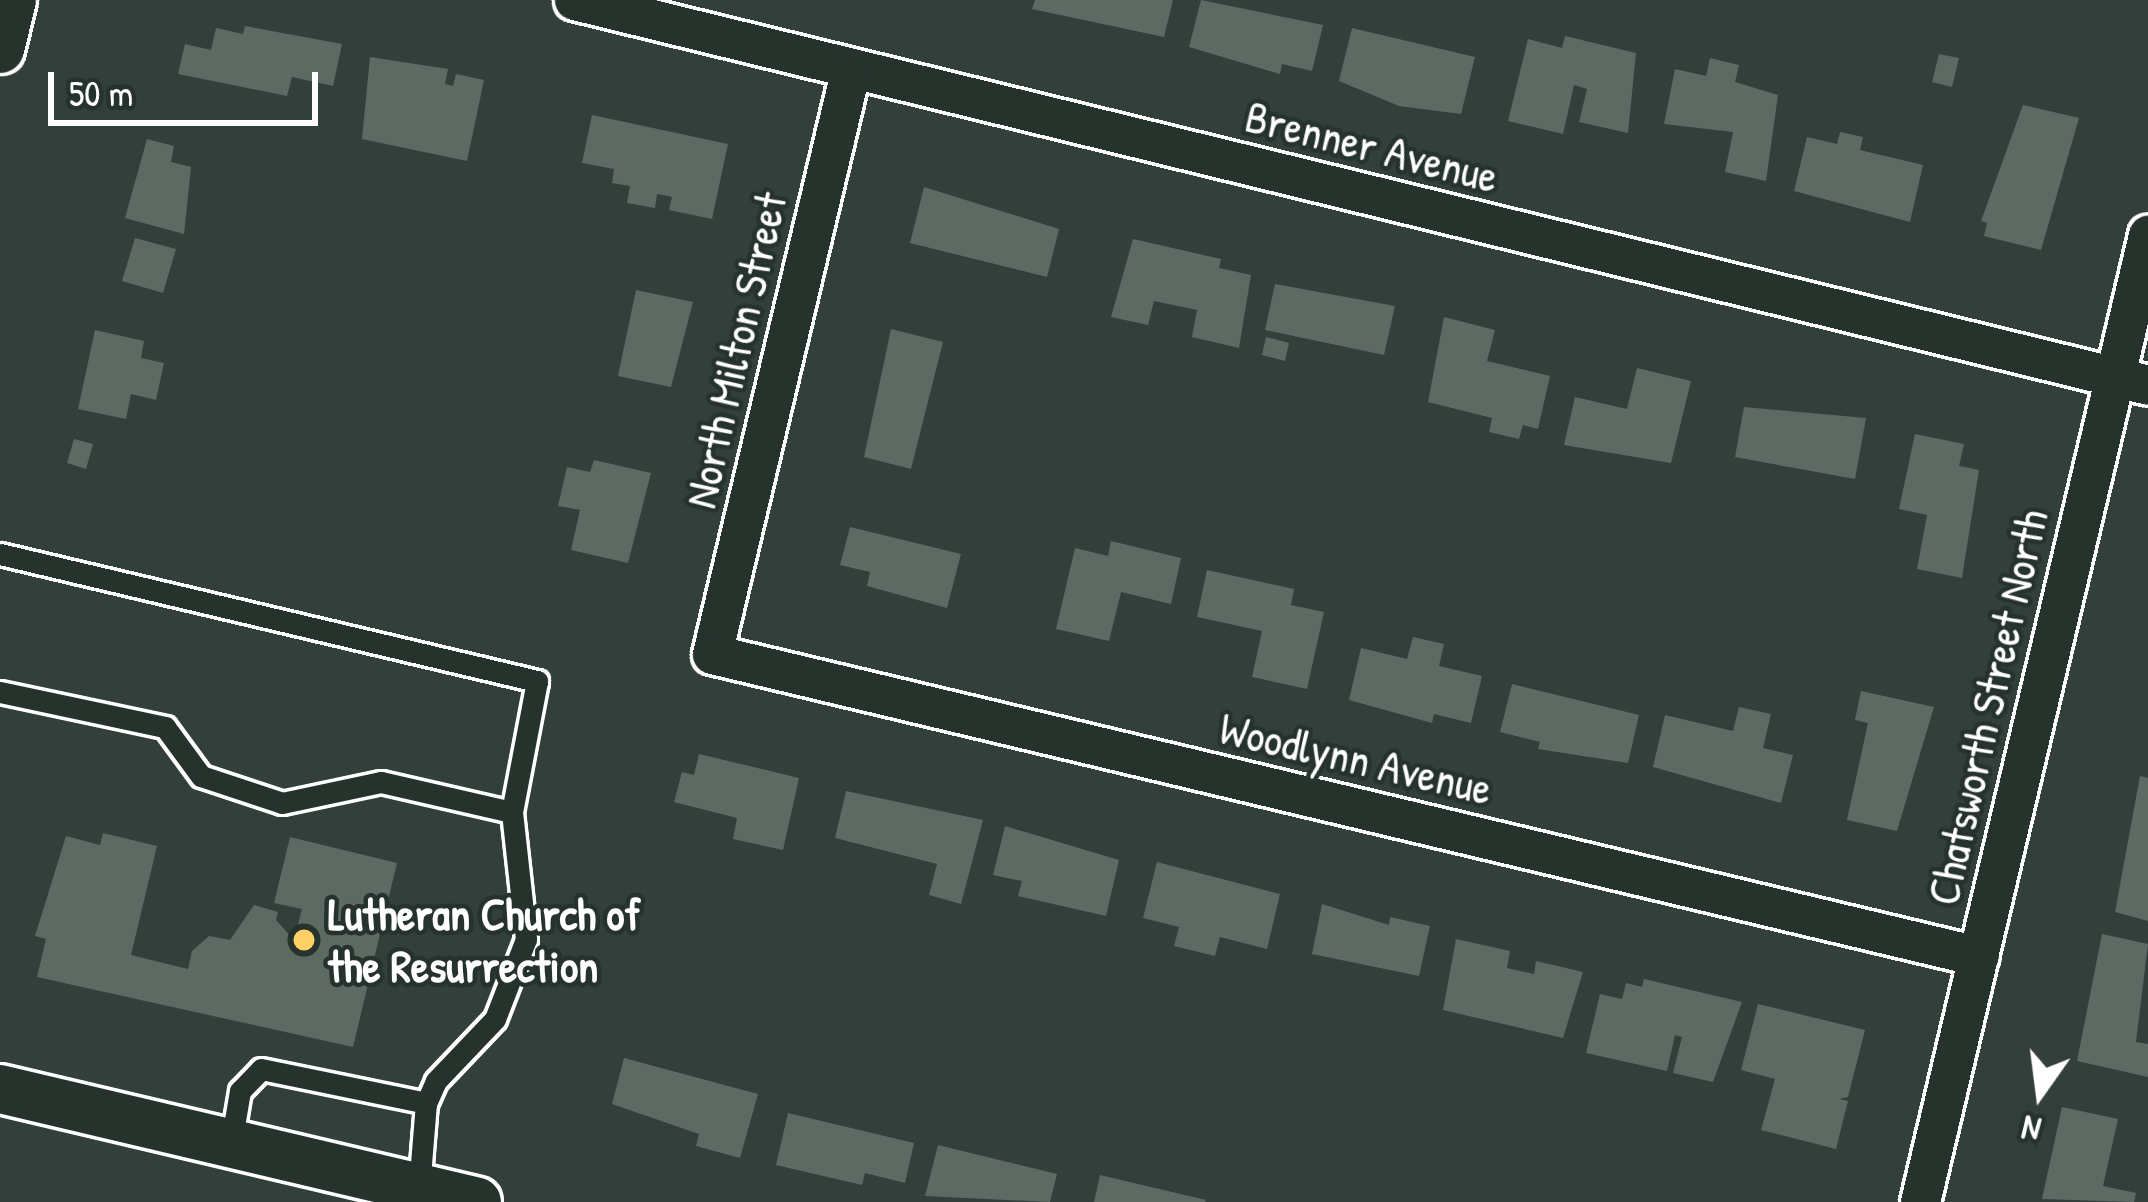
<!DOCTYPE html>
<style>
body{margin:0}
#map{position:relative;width:2148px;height:1202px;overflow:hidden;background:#333f3a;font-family:"Patrick Hand",sans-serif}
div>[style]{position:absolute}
.building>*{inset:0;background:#5f6964}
.roads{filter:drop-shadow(3px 0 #fff) drop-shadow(-3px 0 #fff) drop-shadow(0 3px #fff) drop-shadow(0 -3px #fff)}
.service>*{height:21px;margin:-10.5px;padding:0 10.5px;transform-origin:10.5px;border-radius:10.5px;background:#26332d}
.minor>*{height:39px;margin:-19.5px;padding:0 19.5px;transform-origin:19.5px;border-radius:19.5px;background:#26332d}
.tertiary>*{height:48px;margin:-24px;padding:0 24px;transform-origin:24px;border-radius:24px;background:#26332d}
.dots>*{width:33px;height:33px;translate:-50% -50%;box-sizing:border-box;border:6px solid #26332d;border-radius:50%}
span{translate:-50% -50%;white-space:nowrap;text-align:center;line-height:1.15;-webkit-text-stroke:9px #26332d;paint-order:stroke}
.street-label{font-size:45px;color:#fff}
.poi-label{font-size:45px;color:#fff;font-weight:700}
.left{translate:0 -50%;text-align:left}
.north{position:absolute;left:1980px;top:1034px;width:120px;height:120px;-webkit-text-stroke:9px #26332d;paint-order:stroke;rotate:194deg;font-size:33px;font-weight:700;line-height:48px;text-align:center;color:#fff}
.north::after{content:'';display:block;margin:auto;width:42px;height:54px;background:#fff;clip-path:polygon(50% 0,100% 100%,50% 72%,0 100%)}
.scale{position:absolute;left:48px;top:72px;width:270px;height:54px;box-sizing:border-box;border:6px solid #fff;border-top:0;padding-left:15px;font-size:36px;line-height:42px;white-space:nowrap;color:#fff;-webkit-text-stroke:9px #26332d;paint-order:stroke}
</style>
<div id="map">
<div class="building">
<div style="clip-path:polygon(1035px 0,1173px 0,1164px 37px,1032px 9px)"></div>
<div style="clip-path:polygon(1201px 0,1323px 25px,1312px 71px,1282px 64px,1280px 74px,1189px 47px)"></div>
<div style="clip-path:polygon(245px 26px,342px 44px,333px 86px,292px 77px,287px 96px,178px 74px,185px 44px,211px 50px,216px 28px,243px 34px)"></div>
<div style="clip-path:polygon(1352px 28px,1475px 57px,1461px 114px,1399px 106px,1339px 81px)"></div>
<div style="clip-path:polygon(1565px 36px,1636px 53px,1628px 133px,1579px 122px,1587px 89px,1574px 85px,1563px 134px,1508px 121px,1528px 39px,1562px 48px)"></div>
<div style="clip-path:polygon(1939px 54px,1959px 58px,1952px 87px,1932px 82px)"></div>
<div style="clip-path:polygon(370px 57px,448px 69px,445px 84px,453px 86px,456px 74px,484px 80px,467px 161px,362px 139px)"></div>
<div style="clip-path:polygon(1710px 58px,1739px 65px,1735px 82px,1778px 95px,1766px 181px,1725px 172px,1733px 132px,1664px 124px,1675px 69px,1706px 76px)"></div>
<div style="clip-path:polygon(2023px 105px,2079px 118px,2041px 250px,1984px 236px,1987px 223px,1981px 221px)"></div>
<div style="clip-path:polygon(592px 115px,728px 144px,712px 219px,669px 210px,672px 197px,657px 194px,655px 208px,627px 203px,630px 186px,612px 183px,614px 169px,582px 163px)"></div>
<div style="clip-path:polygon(1840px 132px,1863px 137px,1860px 150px,1923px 165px,1910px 222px,1794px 191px,1807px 137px,1837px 144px)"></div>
<div style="clip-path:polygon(147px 139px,174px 146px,171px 162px,191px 167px,184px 234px,125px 218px)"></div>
<div style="clip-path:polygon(924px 187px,1059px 229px,1047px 277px,910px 243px)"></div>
<div style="clip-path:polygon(135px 238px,176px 249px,163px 293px,122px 281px)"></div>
<div style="clip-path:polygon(1133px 239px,1221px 259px,1219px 268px,1251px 275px,1239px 348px,1192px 337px,1197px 310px,1154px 301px,1148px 325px,1111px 317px)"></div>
<div style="clip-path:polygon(1275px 284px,1395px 306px,1384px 355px,1265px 330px)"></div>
<div style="clip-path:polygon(636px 290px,693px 302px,671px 387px,618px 376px)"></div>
<div style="clip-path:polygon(1444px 317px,1495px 330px,1487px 361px,1550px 376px,1538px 429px,1523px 425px,1519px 439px,1489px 432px,1492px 418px,1428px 402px)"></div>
<div style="clip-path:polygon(891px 329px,943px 342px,911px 469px,864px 457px)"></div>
<div style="clip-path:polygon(95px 330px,144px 341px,141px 358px,164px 363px,156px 400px,131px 394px,126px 419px,78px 409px)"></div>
<div style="clip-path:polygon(1266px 337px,1289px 343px,1285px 361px,1262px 355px)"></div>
<div style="clip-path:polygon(1637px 368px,1691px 381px,1671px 463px,1564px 445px,1575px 397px,1627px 409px)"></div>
<div style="clip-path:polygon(1744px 407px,1866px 418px,1855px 479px,1735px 457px)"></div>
<div style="clip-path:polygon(1915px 434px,1964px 444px,1959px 466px,1979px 470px,1962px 578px,1917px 569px,1927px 515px,1899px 509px)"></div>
<div style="clip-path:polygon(74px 439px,93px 444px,86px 469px,67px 463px)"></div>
<div style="clip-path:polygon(594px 460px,651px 473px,628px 563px,571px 550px,580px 510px,558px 506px,567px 467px,590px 472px)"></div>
<div style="clip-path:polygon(850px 527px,961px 554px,947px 608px,867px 586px,870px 572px,840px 565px)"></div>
<div style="clip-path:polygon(1111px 541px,1181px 558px,1171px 604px,1121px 592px,1109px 641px,1056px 629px,1075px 548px,1108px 556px)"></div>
<div style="clip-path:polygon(1207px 570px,1294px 589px,1291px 605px,1324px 612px,1307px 689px,1252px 677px,1262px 631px,1197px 617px)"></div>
<div style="clip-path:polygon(1413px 637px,1444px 644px,1439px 666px,1482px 676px,1471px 723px,1434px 714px,1432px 723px,1349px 700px,1361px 648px,1407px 659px)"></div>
<div style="clip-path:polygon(1512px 684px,1639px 715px,1628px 763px,1538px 749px,1540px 742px,1500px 732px)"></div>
<div style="clip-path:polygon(1861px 691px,1934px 707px,1897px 831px,1847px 820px,1868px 723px,1855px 720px)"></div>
<div style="clip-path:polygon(1739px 707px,1771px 714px,1763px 748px,1793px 755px,1781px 803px,1653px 767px,1665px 715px,1733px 731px)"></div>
<div style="clip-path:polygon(699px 754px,799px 778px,783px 850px,733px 839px,737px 818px,674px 802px,682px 772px,694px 775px)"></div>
<div style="clip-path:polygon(2140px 776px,2148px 778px,2148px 921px,2115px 912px)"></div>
<div style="clip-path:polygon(846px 791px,983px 820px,961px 904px,929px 895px,937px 864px,835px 838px)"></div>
<div style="clip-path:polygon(1005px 826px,1119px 860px,1106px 916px,1018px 896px,1022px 881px,993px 875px)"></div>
<div style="clip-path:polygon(103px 833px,157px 846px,131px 955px,188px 969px,192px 951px,209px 936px,230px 940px,254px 905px,278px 912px,276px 920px,294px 940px,302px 909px,274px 903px,290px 837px,397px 863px,353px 1047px,37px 977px,46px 939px,35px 936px,66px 836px,100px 845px)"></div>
<div style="clip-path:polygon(1157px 862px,1280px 894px,1267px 949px,1220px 937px,1215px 956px,1174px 946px,1179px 927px,1143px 918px)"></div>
<div style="clip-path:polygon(1322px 904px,1389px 925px,1390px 917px,1430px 926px,1419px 976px,1312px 954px)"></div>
<div style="clip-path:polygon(2102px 934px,2148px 944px,2136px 1042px,2148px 1044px,2148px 1077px,2077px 1061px)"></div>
<div style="clip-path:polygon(1456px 939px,1510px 951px,1507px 968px,1534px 974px,1536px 961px,1583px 972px,1563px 1038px,1443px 1010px)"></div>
<div style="clip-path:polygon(1644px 979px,1742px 1002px,1713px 1082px,1673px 1073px,1682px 1037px,1675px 1035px,1667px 1071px,1586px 1053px,1600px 994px,1622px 999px,1626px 983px,1642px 987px)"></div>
<div style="clip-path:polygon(1758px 1004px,1865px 1030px,1848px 1097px,1839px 1099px,1848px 1101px,1836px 1149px,1761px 1130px,1775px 1079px,1741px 1070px)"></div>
<div style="clip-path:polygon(624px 1058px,758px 1094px,740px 1158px,696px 1146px,699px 1134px,612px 1104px)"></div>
<div style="clip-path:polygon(2062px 1107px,2118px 1119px,2103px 1186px,2136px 1193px,2134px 1202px,2042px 1199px)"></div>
<div style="clip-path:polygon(788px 1113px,914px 1143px,905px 1183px,865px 1173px,862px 1185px,776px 1165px)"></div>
<div style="clip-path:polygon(938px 1145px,1057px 1174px,1050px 1202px,925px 1196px)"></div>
<div style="clip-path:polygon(1100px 1175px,1206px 1200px,1205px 1202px,1094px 1202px)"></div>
</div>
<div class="roads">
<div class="service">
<div style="left:0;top:554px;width:552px;rotate:13.31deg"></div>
<div style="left:537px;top:681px;width:133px;rotate:100.8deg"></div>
<div style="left:512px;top:812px;width:128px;rotate:83.7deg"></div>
<div style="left:526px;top:939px;width:86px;rotate:111.2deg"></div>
<div style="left:495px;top:1019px;width:86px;rotate:133.6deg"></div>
<div style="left:436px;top:1081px;width:24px;rotate:114deg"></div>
<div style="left:426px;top:1103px;width:85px;rotate:94.7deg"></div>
<div style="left:0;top:692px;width:169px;rotate:12deg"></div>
<div style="left:165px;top:727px;width:61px;rotate:53.7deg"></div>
<div style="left:201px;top:776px;width:85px;rotate:18.4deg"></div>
<div style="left:282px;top:803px;width:101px;rotate:-12deg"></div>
<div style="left:381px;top:782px;width:134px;rotate:12.9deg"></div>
<div style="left:231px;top:1144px;width:54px;rotate:-80.4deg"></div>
<div style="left:240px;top:1091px;width:30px;rotate:-46deg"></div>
<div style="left:261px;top:1069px;width:168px;rotate:11.6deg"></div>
</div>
<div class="minor">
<div style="left:574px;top:0;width:1620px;rotate:13.74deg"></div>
<div style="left:851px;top:68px;width:602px;rotate:103.34deg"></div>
<div style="left:712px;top:654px;width:1302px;rotate:13.42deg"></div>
<div style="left:1920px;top:1202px;width:994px;rotate:-76.73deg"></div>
</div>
<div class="tertiary">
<div style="left:0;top:49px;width:50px;rotate:-76.2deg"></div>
<div style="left:0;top:1089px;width:490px;rotate:13.3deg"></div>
</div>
</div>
<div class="dots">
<div style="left:304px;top:940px;background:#ffd166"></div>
</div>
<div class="street-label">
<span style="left:1372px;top:146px;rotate:14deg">Brenner Avenue</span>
<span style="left:735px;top:350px;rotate:-77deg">North Milton Street</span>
<span style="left:1987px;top:707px;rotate:-77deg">Chatsworth Street North</span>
<span style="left:1356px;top:758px;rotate:13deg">Woodlynn Avenue</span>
</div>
<div class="poi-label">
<span class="left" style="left:328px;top:940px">Lutheran Church of<br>the Resurrection</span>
</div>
<div class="north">N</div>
<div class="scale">50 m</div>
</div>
